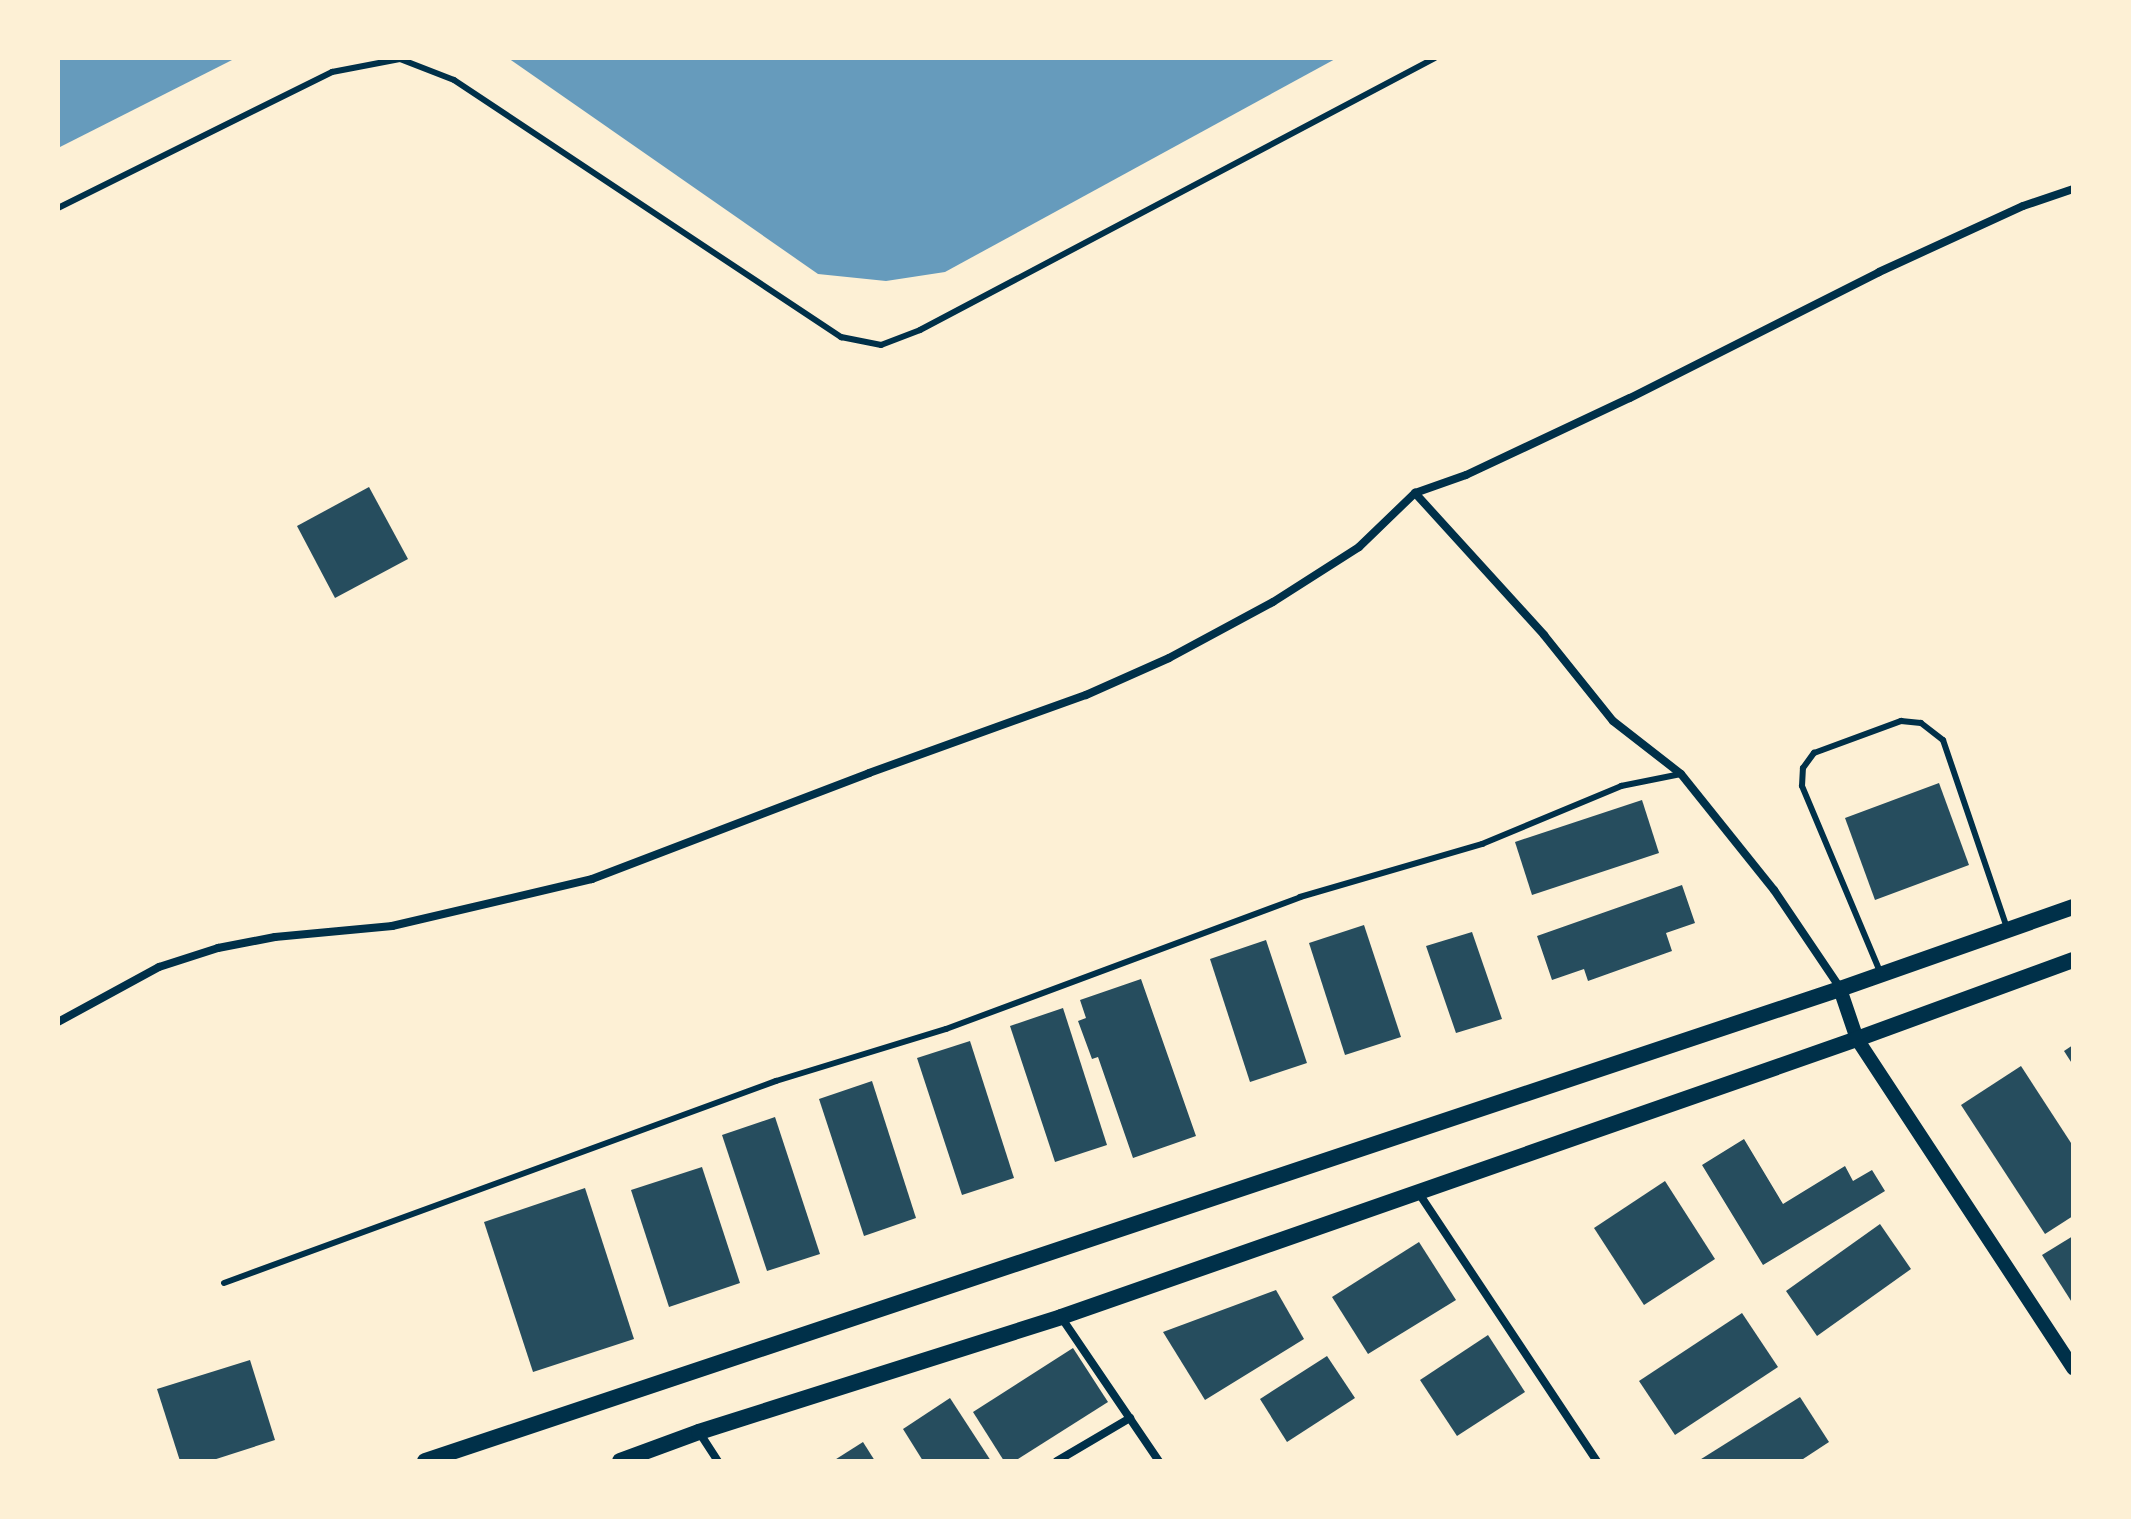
<!DOCTYPE html>
<style>
body{margin:0}
#map{position:relative;width:2131px;height:1519px;overflow:hidden;background:#fdf0d5;font-family:Barlow,sans-serif}
div>[style]{position:absolute}
.water>*{inset:0;background:#669bbc}
.building>*{inset:0;background:#264d5e}
.service>*{height:6px;margin:-3px;padding:0 3px;transform-origin:3px;border-radius:3px;background:#003049}
.minor>*{height:8px;margin:-4px;padding:0 4px;transform-origin:4px;border-radius:4px;background:#003049}
.tertiary>*{height:14px;margin:-7px;padding:0 7px;transform-origin:7px;border-radius:7px;background:#003049}
.secondary>*{height:16px;margin:-8px;padding:0 8px;transform-origin:8px;border-radius:8px;background:#003049}
span{translate:-50% -50%;white-space:nowrap;text-align:center;line-height:1.15;-webkit-text-stroke:7px #fdf0d5;paint-order:stroke}
.frame{position:absolute;inset:0;border:60px solid #fdf0d5;pointer-events:none}
</style>
<div id="map">
<div class="water">
<div style="clip-path:polygon(58px 58px,236px 58px,58px 148px)"></div>
<div style="clip-path:polygon(508px 58px,1337px 58px,945px 272px,886px 281px,818px 274px)"></div>
</div>
<div class="building">
<div style="clip-path:polygon(369px 487px,408px 559px,335px 598px,297px 526px)"></div>
<div style="clip-path:polygon(1939px 783px,1969px 865px,1875px 900px,1845px 818px)"></div>
<div style="clip-path:polygon(1642px 800px,1659px 853px,1532px 895px,1515px 842px)"></div>
<div style="clip-path:polygon(1682px 885px,1695px 923px,1666px 933px,1672px 951px,1588px 981px,1584px 969px,1552px 980px,1537px 936px)"></div>
<div style="clip-path:polygon(1364px 925px,1401px 1037px,1345px 1055px,1309px 943px)"></div>
<div style="clip-path:polygon(1472px 932px,1502px 1019px,1456px 1033px,1426px 946px)"></div>
<div style="clip-path:polygon(1266px 940px,1307px 1063px,1250px 1082px,1210px 959px)"></div>
<div style="clip-path:polygon(1141px 979px,1196px 1136px,1133px 1158px,1098px 1057px,1092px 1059px,1078px 1021px,1086px 1018px,1080px 1000px)"></div>
<div style="clip-path:polygon(1063px 1008px,1107px 1145px,1055px 1162px,1010px 1026px)"></div>
<div style="clip-path:polygon(970px 1041px,1014px 1178px,962px 1195px,917px 1058px)"></div>
<div style="clip-path:polygon(2073px 1045px,2073px 1065px,2064px 1051px)"></div>
<div style="clip-path:polygon(2021px 1066px,2073px 1146px,2073px 1216px,2045px 1234px,1961px 1105px)"></div>
<div style="clip-path:polygon(872px 1081px,916px 1218px,864px 1236px,819px 1099px)"></div>
<div style="clip-path:polygon(775px 1117px,820px 1254px,767px 1271px,722px 1135px)"></div>
<div style="clip-path:polygon(1744px 1139px,1783px 1204px,1845px 1166px,1853px 1181px,1872px 1170px,1885px 1191px,1763px 1265px,1702px 1165px)"></div>
<div style="clip-path:polygon(702px 1167px,740px 1283px,669px 1307px,631px 1190px)"></div>
<div style="clip-path:polygon(1665px 1181px,1715px 1259px,1644px 1305px,1594px 1228px)"></div>
<div style="clip-path:polygon(585px 1188px,634px 1339px,533px 1372px,484px 1222px)"></div>
<div style="clip-path:polygon(1880px 1224px,1911px 1269px,1817px 1336px,1786px 1291px)"></div>
<div style="clip-path:polygon(2073px 1236px,2073px 1304px,2042px 1255px)"></div>
<div style="clip-path:polygon(1419px 1242px,1456px 1300px,1368px 1354px,1332px 1297px)"></div>
<div style="clip-path:polygon(1276px 1290px,1304px 1339px,1205px 1400px,1163px 1332px)"></div>
<div style="clip-path:polygon(1742px 1313px,1778px 1367px,1675px 1435px,1639px 1381px)"></div>
<div style="clip-path:polygon(1488px 1335px,1525px 1392px,1457px 1436px,1420px 1380px)"></div>
<div style="clip-path:polygon(1073px 1348px,1108px 1402px,1015px 1461px,1004px 1461px,973px 1412px)"></div>
<div style="clip-path:polygon(1327px 1356px,1355px 1398px,1287px 1442px,1260px 1399px)"></div>
<div style="clip-path:polygon(250px 1360px,275px 1440px,210px 1461px,180px 1461px,157px 1389px)"></div>
<div style="clip-path:polygon(1800px 1397px,1829px 1442px,1800px 1461px,1698px 1461px)"></div>
<div style="clip-path:polygon(950px 1398px,991px 1461px,923px 1461px,903px 1429px)"></div>
<div style="clip-path:polygon(863px 1442px,875px 1461px,833px 1461px)"></div>
</div>
<div class="service">
<div style="left:58px;top:208px;width:306px;rotate:-26.4deg"></div>
<div style="left:332px;top:72px;width:69px;rotate:-10.8deg"></div>
<div style="left:400px;top:59px;width:58px;rotate:21.3deg"></div>
<div style="left:454px;top:80px;width:465px;rotate:33.6deg"></div>
<div style="left:841px;top:337px;width:41px;rotate:11.3deg"></div>
<div style="left:881px;top:345px;width:42px;rotate:-21deg"></div>
<div style="left:920px;top:330px;width:582px;rotate:-27.84deg"></div>
<div style="left:1881px;top:974px;width:204px;rotate:-112.8deg"></div>
<div style="left:1802px;top:786px;width:18px;rotate:-87deg"></div>
<div style="left:1803px;top:768px;width:19px;rotate:-54deg"></div>
<div style="left:1814px;top:753px;width:93px;rotate:-20.2deg"></div>
<div style="left:1901px;top:721px;width:20px;rotate:6deg"></div>
<div style="left:1921px;top:723px;width:28px;rotate:38deg"></div>
<div style="left:1943px;top:740px;width:199px;rotate:71.2deg"></div>
<div style="left:224px;top:1283px;width:588px;rotate:-20.1deg"></div>
<div style="left:776px;top:1081px;width:178px;rotate:-17deg"></div>
<div style="left:946px;top:1029px;width:378px;rotate:-20.4deg"></div>
<div style="left:1300px;top:897px;width:190px;rotate:-16.2deg"></div>
<div style="left:1482px;top:844px;width:151px;rotate:-22.6deg"></div>
<div style="left:1621px;top:786px;width:61px;rotate:-11.3deg"></div>
</div>
<div class="minor">
<div style="left:1415px;top:493px;width:192px;rotate:47.7deg"></div>
<div style="left:1544px;top:635px;width:110px;rotate:51.3deg"></div>
<div style="left:1613px;top:721px;width:86px;rotate:37.9deg"></div>
<div style="left:1681px;top:774px;width:149px;rotate:51.3deg"></div>
<div style="left:1774px;top:890px;width:118px;rotate:56deg"></div>
<div style="left:58px;top:1022px;width:115px;rotate:-28.6deg"></div>
<div style="left:159px;top:967px;width:62px;rotate:-17.9deg"></div>
<div style="left:218px;top:948px;width:58px;rotate:-10.9deg"></div>
<div style="left:275px;top:937px;width:118px;rotate:-5.4deg"></div>
<div style="left:392px;top:926px;width:205px;rotate:-13.2deg"></div>
<div style="left:592px;top:879px;width:297px;rotate:-20.9deg"></div>
<div style="left:869px;top:773px;width:231px;rotate:-19.8deg"></div>
<div style="left:1086px;top:695px;width:91px;rotate:-24deg"></div>
<div style="left:1169px;top:658px;width:118px;rotate:-28.3deg"></div>
<div style="left:1273px;top:602px;width:102px;rotate:-32.6deg"></div>
<div style="left:1359px;top:547px;width:78px;rotate:-44deg"></div>
<div style="left:1415px;top:493px;width:54px;rotate:-19.4deg"></div>
<div style="left:1466px;top:475px;width:181px;rotate:-25.2deg"></div>
<div style="left:1630px;top:398px;width:279px;rotate:-26.8deg"></div>
<div style="left:1879px;top:272px;width:158px;rotate:-24.6deg"></div>
<div style="left:2023px;top:206px;width:53px;rotate:-18.8deg"></div>
<div style="left:1418px;top:1192px;width:323px;rotate:56.4deg"></div>
<div style="left:1061px;top:1317px;width:174px;rotate:55.8deg"></div>
<div style="left:699px;top:1432px;width:35px;rotate:57deg"></div>
<div style="left:1057px;top:1461px;width:85px;rotate:-30.5deg"></div>
</div>
<div class="tertiary">
<div style="left:1840px;top:989px;width:53px;rotate:71.2deg"></div>
<div style="left:1857px;top:1039px;width:394px;rotate:56.7deg"></div>
</div>
<div class="secondary">
<div style="left:425px;top:1461px;width:1492px;rotate:-18.45deg"></div>
<div style="left:1840px;top:989px;width:247px;rotate:-19.4deg"></div>
<div style="left:620px;top:1461px;width:84px;rotate:-20.2deg"></div>
<div style="left:699px;top:1432px;width:380px;rotate:-17.6deg"></div>
<div style="left:1061px;top:1317px;width:843px;rotate:-19.25deg"></div>
<div style="left:1857px;top:1039px;width:230px;rotate:-20.1deg"></div>
</div>
<div class="frame"></div>
</div>
